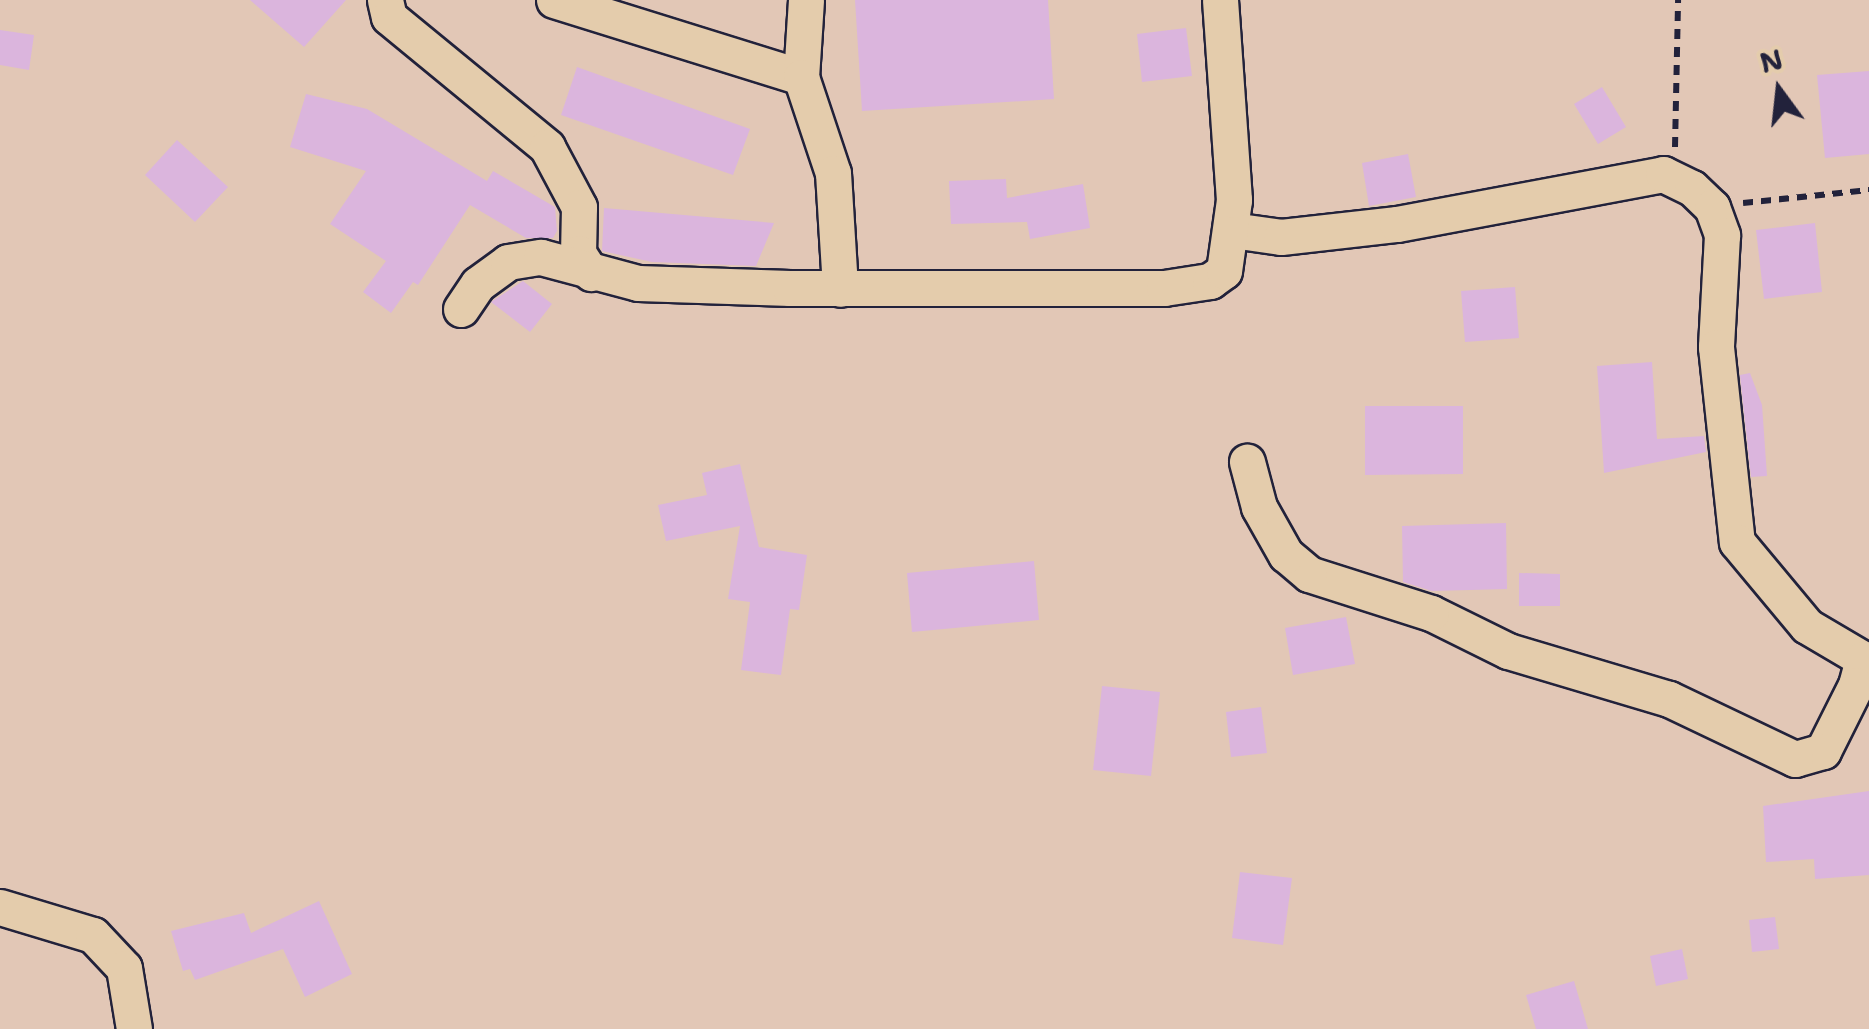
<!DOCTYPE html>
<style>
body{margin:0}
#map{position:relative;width:1869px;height:1029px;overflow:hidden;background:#e2c7b6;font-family:"Shantell Sans",sans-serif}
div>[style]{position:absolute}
.building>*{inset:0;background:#dbb5dd}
.path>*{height:6px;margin-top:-3px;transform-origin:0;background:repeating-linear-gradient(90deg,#22223b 0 10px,transparent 0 18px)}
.roads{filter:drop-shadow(2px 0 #22223b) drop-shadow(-2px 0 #22223b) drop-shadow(0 2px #22223b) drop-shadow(0 -2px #22223b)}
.street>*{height:35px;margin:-17.5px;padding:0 17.5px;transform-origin:17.5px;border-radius:17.5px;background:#e4ccac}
span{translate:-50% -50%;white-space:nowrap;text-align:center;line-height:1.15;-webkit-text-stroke:8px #e4ccac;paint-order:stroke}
.north{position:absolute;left:1729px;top:40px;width:100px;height:100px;-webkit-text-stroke:8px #e4ccac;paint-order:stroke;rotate:345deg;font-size:28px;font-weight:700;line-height:40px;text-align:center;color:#22223b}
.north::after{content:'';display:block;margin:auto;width:35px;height:45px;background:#22223b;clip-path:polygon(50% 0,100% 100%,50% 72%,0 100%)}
</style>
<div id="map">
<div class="building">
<div style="clip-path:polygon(250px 0,346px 0,304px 47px)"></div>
<div style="clip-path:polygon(855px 0,1048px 0,1054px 99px,862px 111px)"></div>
<div style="clip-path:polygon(1186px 28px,1192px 76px,1142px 82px,1137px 34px)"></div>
<div style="clip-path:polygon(0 30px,34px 35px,29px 70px,0 65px)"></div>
<div style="clip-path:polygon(577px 67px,750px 129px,733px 175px,561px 115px)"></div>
<div style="clip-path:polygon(1869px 71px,1869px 154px,1825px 158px,1817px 75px)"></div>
<div style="clip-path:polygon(1602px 87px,1626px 127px,1598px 144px,1574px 104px)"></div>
<div style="clip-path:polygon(306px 94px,367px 109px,487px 181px,493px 171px,555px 207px,557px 231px,553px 238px,526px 238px,470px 205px,418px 285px,413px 282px,391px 313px,363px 292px,386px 261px,330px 224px,366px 171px,290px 147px)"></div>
<div style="clip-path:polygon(177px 140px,228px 187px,195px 222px,145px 175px)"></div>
<div style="clip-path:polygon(1408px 154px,1416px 197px,1369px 206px,1362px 163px)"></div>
<div style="clip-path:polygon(1006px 179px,1007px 198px,1083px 184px,1090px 228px,1030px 239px,1027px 222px,951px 224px,949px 181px)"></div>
<div style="clip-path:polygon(604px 208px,774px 223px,756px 266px,652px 262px,602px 251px)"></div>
<div style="clip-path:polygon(1815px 223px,1822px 292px,1764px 299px,1756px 230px)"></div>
<div style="clip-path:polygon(523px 281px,552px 304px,530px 332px,491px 302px)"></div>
<div style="clip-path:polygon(1515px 287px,1519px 338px,1465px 342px,1461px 291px)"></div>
<div style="clip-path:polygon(1652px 362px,1657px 439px,1704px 436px,1706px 452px,1604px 473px,1597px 366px)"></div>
<div style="clip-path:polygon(1750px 373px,1762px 405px,1767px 476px,1751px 477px,1740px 375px)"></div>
<div style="clip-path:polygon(1365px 406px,1463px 406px,1463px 474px,1365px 475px)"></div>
<div style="clip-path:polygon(740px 464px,759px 547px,807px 555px,799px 610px,790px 609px,781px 675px,741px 670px,750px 602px,728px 599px,740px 526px,666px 541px,658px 505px,707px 495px,702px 473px)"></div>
<div style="clip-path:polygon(1506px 523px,1507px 589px,1432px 591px,1403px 582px,1402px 526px)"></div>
<div style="clip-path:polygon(1034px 561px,1039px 620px,912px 632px,907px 573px)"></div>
<div style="clip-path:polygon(1519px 573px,1560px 574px,1560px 606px,1519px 606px)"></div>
<div style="clip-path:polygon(1346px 617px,1355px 664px,1293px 675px,1285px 628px)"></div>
<div style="clip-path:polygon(1102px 686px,1160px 692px,1151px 776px,1093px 770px)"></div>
<div style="clip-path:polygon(1261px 707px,1267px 753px,1231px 757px,1226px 712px)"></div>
<div style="clip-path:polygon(1869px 791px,1869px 875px,1815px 879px,1814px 859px,1766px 862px,1763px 806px)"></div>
<div style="clip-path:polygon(1240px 872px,1292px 878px,1283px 945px,1232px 938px)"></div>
<div style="clip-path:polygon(319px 901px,352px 974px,305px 997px,283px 949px,195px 980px,190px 969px,183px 971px,171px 931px,244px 913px,251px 933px)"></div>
<div style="clip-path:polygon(1775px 917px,1779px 949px,1752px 952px,1749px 920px)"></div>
<div style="clip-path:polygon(1682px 949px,1688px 979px,1656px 986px,1650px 956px)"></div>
<div style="clip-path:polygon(1574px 981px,1588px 1029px,1536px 1029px,1526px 995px)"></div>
</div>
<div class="path">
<div style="left:1675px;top:147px;width:147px;rotate:-88.8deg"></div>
<div style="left:1743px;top:203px;width:127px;rotate:-5.9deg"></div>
</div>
<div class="roads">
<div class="street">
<div style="left:385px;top:0;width:17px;rotate:77deg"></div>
<div style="left:389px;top:17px;width:205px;rotate:39.4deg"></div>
<div style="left:547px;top:147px;width:68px;rotate:61.9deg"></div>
<div style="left:579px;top:207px;width:46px;rotate:91.2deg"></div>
<div style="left:578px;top:253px;width:24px;rotate:57deg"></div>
<div style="left:554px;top:0;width:259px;rotate:17.3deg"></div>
<div style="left:806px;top:0;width:77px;rotate:93.7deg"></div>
<div style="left:801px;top:77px;width:101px;rotate:71.6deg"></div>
<div style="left:833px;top:173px;width:116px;rotate:86.5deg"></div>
<div style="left:1232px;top:230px;width:49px;rotate:8.1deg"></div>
<div style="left:1281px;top:237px;width:117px;rotate:-6.4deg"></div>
<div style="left:1397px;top:224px;width:271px;rotate:-10.6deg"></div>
<div style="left:1663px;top:174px;width:32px;rotate:26deg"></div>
<div style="left:1692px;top:188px;width:28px;rotate:44deg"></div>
<div style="left:1712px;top:207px;width:30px;rotate:70deg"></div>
<div style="left:1722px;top:235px;width:112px;rotate:93.1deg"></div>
<div style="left:1716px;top:347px;width:196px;rotate:83.9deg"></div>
<div style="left:1737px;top:542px;width:109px;rotate:50.2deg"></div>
<div style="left:1807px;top:626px;width:65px;rotate:30.5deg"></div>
<div style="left:1863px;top:659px;width:27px;rotate:105deg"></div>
<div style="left:1856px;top:685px;width:74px;rotate:116.6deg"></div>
<div style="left:1823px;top:751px;width:29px;rotate:164deg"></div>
<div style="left:1795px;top:759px;width:140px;rotate:-154.5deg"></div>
<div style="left:1669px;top:699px;width:168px;rotate:-163.4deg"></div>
<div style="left:1508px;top:651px;width:86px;rotate:-153.7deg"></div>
<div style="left:1431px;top:613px;width:128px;rotate:-162.3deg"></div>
<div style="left:1309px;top:574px;width:30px;rotate:-140deg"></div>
<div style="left:1286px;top:555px;width:55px;rotate:-119.4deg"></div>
<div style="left:1259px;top:507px;width:47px;rotate:-104.9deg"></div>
<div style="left:461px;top:309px;width:30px;rotate:-56deg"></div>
<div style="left:478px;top:284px;width:37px;rotate:-36deg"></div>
<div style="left:508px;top:262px;width:33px;rotate:-9deg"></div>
<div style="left:541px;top:257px;width:100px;rotate:15deg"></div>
<div style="left:638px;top:283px;width:152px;rotate:1.9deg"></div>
<div style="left:790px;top:288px;width:374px"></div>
<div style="left:1164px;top:288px;width:47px;rotate:-8.7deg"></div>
<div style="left:1210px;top:281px;width:17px;rotate:-36deg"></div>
<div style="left:1224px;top:271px;width:72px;rotate:-82deg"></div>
<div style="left:1234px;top:200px;width:200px;rotate:-94deg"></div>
<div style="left:0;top:907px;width:97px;rotate:16.8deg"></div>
<div style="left:93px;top:935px;width:45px;rotate:46.8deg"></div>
<div style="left:124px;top:968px;width:62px;rotate:80.7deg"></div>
</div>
</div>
<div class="north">N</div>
</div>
